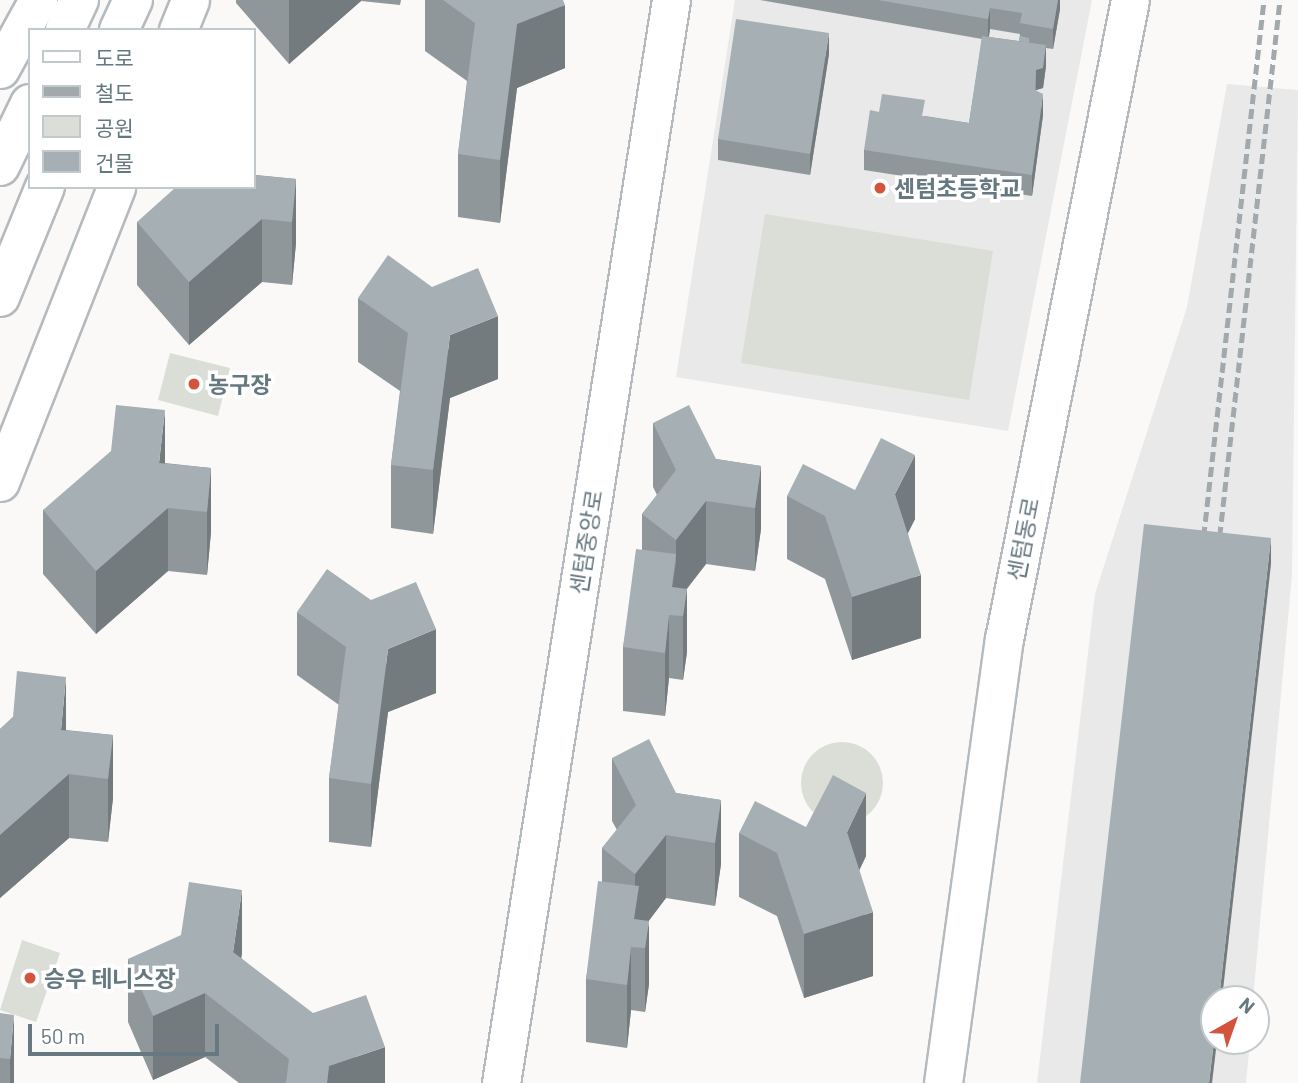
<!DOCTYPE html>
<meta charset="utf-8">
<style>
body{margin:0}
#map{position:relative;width:1298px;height:1083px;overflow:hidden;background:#faf9f8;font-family:Barlow,"Noto Sans KR",sans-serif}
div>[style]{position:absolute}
.built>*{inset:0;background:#e8e9e8}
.green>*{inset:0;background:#daded7}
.round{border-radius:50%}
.roads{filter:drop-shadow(2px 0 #b4babe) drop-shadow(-2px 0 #b4babe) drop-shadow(0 2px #b4babe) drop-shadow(0 -2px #b4babe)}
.secondary>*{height:37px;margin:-18.5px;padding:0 18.5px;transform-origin:18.5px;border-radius:18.5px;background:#fff}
.highway>*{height:38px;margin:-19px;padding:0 19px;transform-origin:19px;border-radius:19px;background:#fff}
.rail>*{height:5px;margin-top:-2.5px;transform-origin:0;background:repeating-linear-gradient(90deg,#a1a9ad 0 10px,transparent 0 15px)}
.wall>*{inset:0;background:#8f979b}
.shaded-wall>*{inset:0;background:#747b7e}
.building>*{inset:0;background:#a6b0b4}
.dots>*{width:19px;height:19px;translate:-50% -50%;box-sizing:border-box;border:4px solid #fff;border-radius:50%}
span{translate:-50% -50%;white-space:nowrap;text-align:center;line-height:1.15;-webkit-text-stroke:7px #fff;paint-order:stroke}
.poi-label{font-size:23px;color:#667880;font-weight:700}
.left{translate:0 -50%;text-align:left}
.street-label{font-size:23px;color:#667880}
.legend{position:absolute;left:28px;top:28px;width:228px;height:161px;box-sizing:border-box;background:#fff;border:2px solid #c2c9cc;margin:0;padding:9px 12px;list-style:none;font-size:21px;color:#667880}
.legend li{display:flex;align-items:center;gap:14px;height:35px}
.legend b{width:35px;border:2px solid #c2c9cc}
.north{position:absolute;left:1200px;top:985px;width:70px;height:70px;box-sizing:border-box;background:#fff;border:2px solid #c2c9cc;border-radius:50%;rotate:40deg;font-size:19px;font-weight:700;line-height:28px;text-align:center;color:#667880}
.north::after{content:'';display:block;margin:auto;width:24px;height:32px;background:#d4533d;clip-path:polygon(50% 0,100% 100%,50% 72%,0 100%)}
.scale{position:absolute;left:28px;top:1024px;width:191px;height:32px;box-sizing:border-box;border:4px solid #667880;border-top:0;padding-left:9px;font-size:21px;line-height:24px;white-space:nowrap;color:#667880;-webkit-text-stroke:5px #fff;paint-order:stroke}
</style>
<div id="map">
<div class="built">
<div style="clip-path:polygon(735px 0,1092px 0,1008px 431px,676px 377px)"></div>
<div style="clip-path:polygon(1227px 84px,1298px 90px,1292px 575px,1253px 999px,1214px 999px,1214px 1041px,1250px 1041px,1246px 1083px,1037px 1083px,1095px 594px,1187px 307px)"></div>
</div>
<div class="green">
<div style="clip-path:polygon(765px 214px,993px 251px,969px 400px,741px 363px)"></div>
<div style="clip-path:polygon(170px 353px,230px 368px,218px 416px,158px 400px)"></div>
<div class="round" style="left:801px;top:742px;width:82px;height:82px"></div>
<div style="clip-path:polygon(22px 940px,60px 953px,36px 1022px,0 1010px)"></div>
</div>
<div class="roads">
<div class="secondary">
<div style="left:178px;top:30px;width:32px;rotate:-68deg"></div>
<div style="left:0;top:69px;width:79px;rotate:-61.2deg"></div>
<div style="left:0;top:482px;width:317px;rotate:-68.5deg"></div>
<div style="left:501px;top:1083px;width:1096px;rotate:-81.08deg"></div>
<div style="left:943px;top:1083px;width:448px;rotate:-82.2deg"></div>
<div style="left:1004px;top:639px;width:651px;rotate:-78.85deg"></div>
</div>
<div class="highway">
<div style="left:65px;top:30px;width:33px;rotate:-65deg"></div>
<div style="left:119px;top:30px;width:33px;rotate:-65deg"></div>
<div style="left:0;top:166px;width:69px;rotate:-64.2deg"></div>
<div style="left:0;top:297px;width:119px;rotate:-67.8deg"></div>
</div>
</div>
<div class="rail">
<div style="left:1202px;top:551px;width:554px;rotate:-83.58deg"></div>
<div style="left:1218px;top:551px;width:554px;rotate:-83.58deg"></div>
</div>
<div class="wall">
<div style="clip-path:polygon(236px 0,401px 0,400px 5px,361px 1px,289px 64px,236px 3px)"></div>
<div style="clip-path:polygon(425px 0,563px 0,565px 68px,517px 88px,500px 223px,458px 217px,458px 154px,467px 81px,425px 51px)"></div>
<div style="clip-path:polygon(evenodd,760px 0,1060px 0,1060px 9px,1053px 49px,1046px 48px,1046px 66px,1043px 88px,1036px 90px,1043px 115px,1032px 196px,864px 170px,864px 150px,925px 116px,969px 123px,982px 39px,760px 0,990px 29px,1020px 34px,1019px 41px,989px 37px,990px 29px)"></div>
<div style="clip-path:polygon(829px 54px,810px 175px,718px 160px,718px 139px)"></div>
<div style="clip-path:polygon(256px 175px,296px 179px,296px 243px,292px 285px,262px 282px,189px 345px,137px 285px,137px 222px)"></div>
<div style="clip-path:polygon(358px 298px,498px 379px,450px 398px,433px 534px,391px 528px,391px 465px,400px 391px,358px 362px)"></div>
<div style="clip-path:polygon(653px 423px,716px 459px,761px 466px,761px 529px,755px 571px,706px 564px,687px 589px,687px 652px,683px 680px,669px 678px,665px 716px,623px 711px,623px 647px,642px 550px,642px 514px,657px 495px,653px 487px)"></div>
<div style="clip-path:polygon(165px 463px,211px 468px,211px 532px,207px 575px,168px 571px,96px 634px,43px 574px,43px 510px)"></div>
<div style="clip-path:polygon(855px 490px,915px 519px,908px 533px,921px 638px,852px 660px,825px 579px,787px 559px,787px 496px)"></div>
<div style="clip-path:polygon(297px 612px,436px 693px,388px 712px,371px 847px,329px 842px,329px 778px,339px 705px,297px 675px)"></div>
<div style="clip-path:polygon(13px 717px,66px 730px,113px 735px,113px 798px,108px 842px,69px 838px,0 898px,0 729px)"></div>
<div style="clip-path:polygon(612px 758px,676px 793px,721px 800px,721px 864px,715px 906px,666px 898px,648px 921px,649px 984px,645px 1012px,631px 1010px,627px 1048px,586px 1042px,586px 979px,602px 881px,602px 848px,617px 830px,612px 821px)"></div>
<div style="clip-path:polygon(806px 827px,866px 856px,859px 871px,873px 976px,804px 998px,777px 916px,739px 897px,739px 833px)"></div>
<div style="clip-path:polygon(242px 953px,241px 958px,385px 1083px,239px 1083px,205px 1057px,153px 1080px,128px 1022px,128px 959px)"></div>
<div style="clip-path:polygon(0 1013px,14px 1078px,14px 1083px,0 1083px)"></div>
</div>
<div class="shaded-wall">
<div style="clip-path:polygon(289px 0,361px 0,361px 1px,289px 64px)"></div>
<div style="clip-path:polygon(1058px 0,1060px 0,1060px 9px,1053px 49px,1053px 29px)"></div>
<div style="clip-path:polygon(565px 5px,565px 68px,517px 88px,500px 223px,500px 160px,517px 24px)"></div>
<div style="clip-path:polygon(990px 8px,990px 29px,988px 40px,988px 19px)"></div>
<div style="clip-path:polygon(829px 33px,829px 54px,810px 175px,810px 154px)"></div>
<div style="clip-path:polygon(1046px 45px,1046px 66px,1043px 88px,1036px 90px,1036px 70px)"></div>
<div style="clip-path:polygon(1043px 94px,1043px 115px,1032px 196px,1032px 175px)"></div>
<div style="clip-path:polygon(256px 134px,256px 197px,262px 219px,262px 282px,189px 345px,189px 282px,254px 187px,254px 155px)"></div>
<div style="clip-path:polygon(296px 179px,296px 243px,292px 285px,292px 222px)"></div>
<div style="clip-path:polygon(498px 316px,498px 379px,450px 398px,433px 534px,433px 470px,450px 335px)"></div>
<div style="clip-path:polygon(165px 410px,165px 473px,168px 508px,168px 571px,96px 634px,96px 571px,159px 463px)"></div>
<div style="clip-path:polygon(915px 455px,915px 519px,895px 558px,895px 494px)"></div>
<div style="clip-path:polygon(761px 466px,761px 529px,755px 571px,755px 508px)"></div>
<div style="clip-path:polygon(211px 468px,211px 532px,207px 575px,207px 512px)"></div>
<div style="clip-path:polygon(706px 501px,706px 564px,676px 602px,672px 587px,676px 562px,676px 540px)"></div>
<div style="clip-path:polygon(1271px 538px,1271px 564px,1222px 999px,1219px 999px)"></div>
<div style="clip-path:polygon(921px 575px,921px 638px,852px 660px,852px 597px)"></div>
<div style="clip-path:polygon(687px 589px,687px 652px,683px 680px,683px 616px)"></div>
<div style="clip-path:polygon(669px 615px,669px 678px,665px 716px,665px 653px)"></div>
<div style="clip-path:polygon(436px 629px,436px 693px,388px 712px,371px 847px,371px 784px,388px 649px)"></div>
<div style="clip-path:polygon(66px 677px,66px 740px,69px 774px,69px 838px,0 898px,0 835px,61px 730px)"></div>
<div style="clip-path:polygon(113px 735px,113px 798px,108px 842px,108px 779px)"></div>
<div style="clip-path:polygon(866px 793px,866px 856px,847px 895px,847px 832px)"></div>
<div style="clip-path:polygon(721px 800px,721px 864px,715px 906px,715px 843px)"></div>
<div style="clip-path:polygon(666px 835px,666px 898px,639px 934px,634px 919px,635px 909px,635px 874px)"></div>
<div style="clip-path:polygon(242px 890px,242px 953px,233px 1015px,233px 952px)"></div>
<div style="clip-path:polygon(873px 912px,873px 976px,804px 998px,804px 934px)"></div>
<div style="clip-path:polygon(649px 921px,649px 984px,645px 1012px,645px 948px)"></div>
<div style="clip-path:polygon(631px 947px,631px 1010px,627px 1048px,627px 985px)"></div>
<div style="clip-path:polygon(205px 993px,205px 1057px,153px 1080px,153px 1016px)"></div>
<div style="clip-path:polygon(14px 1015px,14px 1083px,10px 1083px,10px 1059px)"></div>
<div style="clip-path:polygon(1214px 1041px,1217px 1041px,1212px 1083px,1209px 1083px)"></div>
<div style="clip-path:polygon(385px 1047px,385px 1083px,327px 1083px,329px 1066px)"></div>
</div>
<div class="building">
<div style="clip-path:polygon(443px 0,563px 0,565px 5px,517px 24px,500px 160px,458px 154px,475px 23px)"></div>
<div style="clip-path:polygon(878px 0,1058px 0,1053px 29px,1020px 23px,1022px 13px,990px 8px,988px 19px)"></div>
<div style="clip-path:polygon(736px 19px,829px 33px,810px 154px,718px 139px)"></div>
<div style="clip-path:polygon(982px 36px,1046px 45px,1043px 68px,1036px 70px,1035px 90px,1043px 94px,1032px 175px,864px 150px,870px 110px,879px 112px,882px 94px,925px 100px,922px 116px,969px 123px)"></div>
<div style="clip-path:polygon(1020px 36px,1029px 38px,1029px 43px,1019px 41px)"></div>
<div style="clip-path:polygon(254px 134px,256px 134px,254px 155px)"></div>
<div style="clip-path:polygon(254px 175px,296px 179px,292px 222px,262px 219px,189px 282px,137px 222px,176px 187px,254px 187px)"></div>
<div style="clip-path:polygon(388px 255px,432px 287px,478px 268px,498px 316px,450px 335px,433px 470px,391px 465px,408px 333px,358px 298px)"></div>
<div style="clip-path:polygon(116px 405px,165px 410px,159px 463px,211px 468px,207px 512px,168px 508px,96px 571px,43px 510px,111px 451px)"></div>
<div style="clip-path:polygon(689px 405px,716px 459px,761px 466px,755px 508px,706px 501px,676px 540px,642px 514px,676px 470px,653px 423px)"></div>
<div style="clip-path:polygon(881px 438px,915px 455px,895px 494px,921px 575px,852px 597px,825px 516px,787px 496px,803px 464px,855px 490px)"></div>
<div style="clip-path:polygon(1144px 524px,1271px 538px,1219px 999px,1214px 999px,1214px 1041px,1209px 1083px,1080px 1083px)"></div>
<div style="clip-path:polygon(636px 549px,676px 554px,672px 587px,687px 589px,683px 616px,669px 615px,665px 653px,623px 647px)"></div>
<div style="clip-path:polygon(327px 569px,371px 600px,416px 582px,436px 629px,388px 649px,371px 784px,329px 778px,346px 647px,297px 612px)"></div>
<div style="clip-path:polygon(17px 671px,66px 677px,61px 730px,113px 735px,108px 779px,69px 774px,0 835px,0 729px,13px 717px)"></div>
<div style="clip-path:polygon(649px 739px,676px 793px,721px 800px,715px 843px,666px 835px,635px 874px,602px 848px,636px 805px,612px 758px)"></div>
<div style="clip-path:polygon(833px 775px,866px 793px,847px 832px,873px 912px,804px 934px,777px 853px,739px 833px,755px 801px,806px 827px)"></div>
<div style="clip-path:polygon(598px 881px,639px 886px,634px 919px,649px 921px,645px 948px,631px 947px,627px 985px,586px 979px)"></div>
<div style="clip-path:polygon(189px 882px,242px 890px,233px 952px,313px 1013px,366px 995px,385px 1047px,329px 1066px,327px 1083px,286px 1083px,289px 1059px,205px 993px,153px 1016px,128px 959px,181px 935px)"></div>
<div style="clip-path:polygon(0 1013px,14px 1015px,10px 1059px,0 1058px)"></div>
</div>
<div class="dots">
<div style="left:880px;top:188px;background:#d4533d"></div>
<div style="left:194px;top:384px;background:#d4533d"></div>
<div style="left:30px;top:978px;background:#d4533d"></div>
</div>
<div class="poi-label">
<span class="left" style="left:894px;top:188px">센텀초등학교</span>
<span class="left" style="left:208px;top:384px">농구장</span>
<span class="left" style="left:44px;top:978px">승우 테니스장</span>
</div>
<div class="street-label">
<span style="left:1023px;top:539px;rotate:-79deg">센텀동로</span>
<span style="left:586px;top:542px;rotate:-81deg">센텀중앙로</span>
</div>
<ul class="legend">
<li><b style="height:9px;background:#fff"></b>도로</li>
<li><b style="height:9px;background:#a1a9ad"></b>철도</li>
<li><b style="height:19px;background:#daded7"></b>공원</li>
<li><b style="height:19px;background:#a6b0b4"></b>건물</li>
</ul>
<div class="north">N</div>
<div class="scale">50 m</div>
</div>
